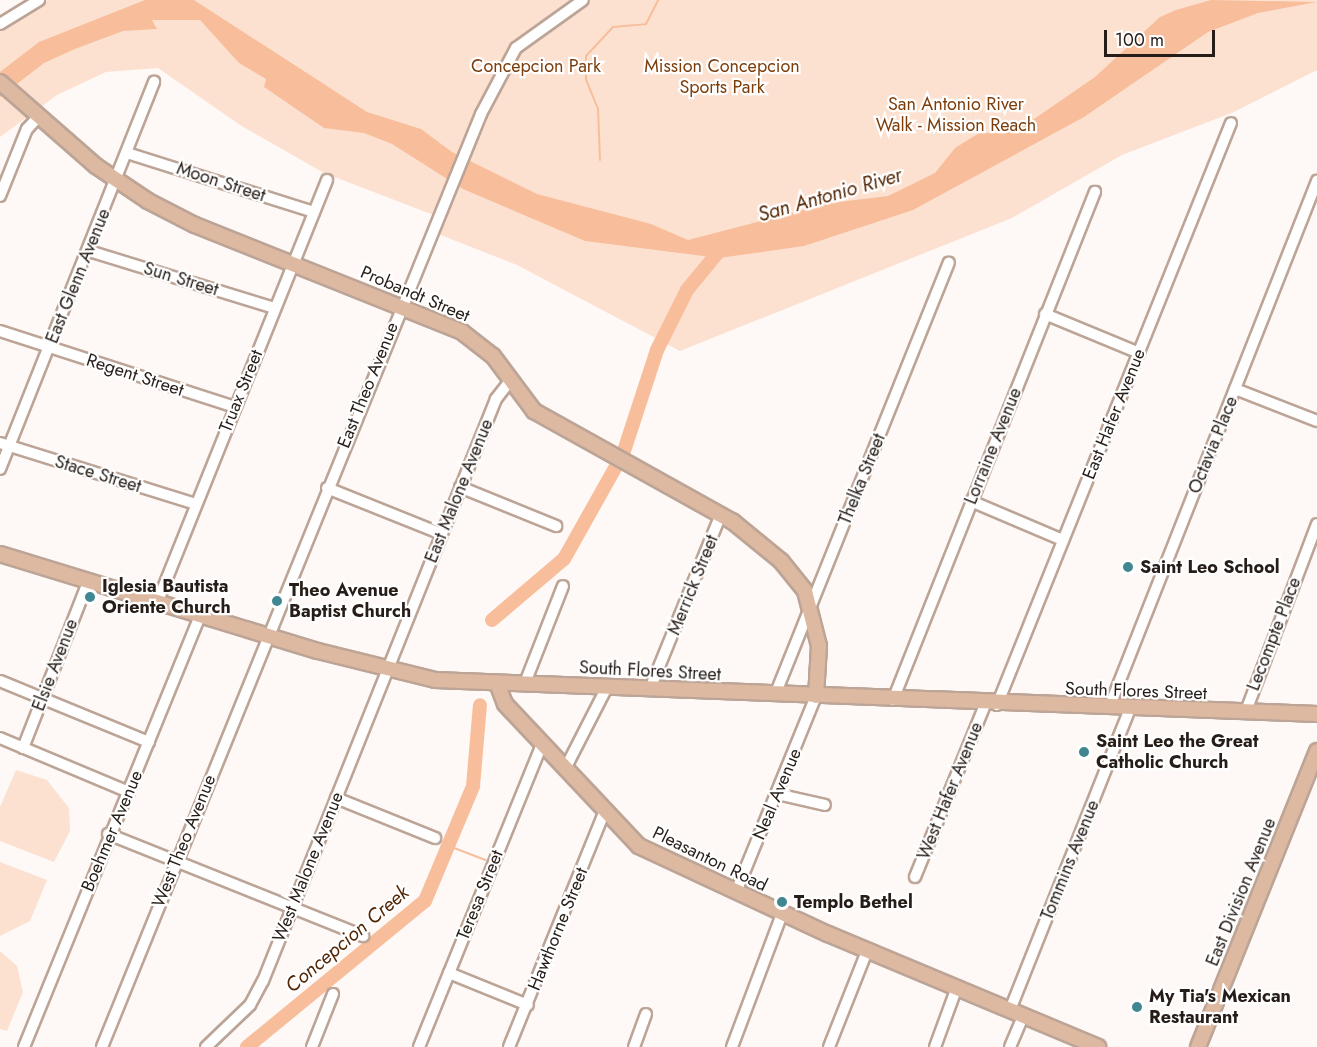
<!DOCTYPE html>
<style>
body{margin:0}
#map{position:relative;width:1317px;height:1047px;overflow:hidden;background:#fef9f6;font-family:Jost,sans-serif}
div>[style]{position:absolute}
.green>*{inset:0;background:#fce1d1}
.water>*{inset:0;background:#f8be9b}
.stream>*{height:2px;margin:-1px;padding:0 1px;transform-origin:1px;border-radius:1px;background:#f8be9b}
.river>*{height:14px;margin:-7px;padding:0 7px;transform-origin:7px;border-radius:7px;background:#f8be9b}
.roads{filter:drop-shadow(2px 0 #bca496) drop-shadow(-2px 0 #bca496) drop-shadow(0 2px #bca496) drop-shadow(0 -2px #bca496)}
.minor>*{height:10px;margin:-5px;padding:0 5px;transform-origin:5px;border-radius:5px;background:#fff}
.major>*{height:14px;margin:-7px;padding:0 7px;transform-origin:7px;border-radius:7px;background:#deb9a2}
.dots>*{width:16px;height:16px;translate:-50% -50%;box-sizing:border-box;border:3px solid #fff;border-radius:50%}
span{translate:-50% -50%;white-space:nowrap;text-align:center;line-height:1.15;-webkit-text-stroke:4.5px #fff;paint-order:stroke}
.park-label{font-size:18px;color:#7c3d0b}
.street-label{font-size:18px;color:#261d18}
.poi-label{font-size:18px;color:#261d18;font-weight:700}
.left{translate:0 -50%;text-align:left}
.water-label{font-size:20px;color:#532605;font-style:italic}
.scale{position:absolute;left:1104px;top:30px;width:111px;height:27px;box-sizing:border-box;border:3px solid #261d18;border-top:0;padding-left:8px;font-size:18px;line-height:21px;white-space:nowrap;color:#261d18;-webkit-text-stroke:4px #fff;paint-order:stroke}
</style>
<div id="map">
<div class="green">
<div style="clip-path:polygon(48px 0,1317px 0,1317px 70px,1234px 112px,1122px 155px,1012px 218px,680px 351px,517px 265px,438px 234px,444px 219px,324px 173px,240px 125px,158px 68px,106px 72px,57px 95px,0 137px,0 29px)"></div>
<div style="clip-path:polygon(16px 770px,47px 780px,69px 808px,70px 831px,54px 862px,0 841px,0 807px)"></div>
<div style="clip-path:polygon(0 862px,47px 880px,30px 921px,0 936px)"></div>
<div style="clip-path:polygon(0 951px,17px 966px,23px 992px,7px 1031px,0 1029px)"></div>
</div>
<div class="water">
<div style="clip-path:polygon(145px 0,194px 0,367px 112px,421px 129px,452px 152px,537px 194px,651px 224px,688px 240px,830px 203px,888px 196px,935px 173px,955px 148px,979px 133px,1000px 133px,1034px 119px,1095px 77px,1160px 17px,1176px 10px,1211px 0,1317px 2px,1258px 13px,1208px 32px,1084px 117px,913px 210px,804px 246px,719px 258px,585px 241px,463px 189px,392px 144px,364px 133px,324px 128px,264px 87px,266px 79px,239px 63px,200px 20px,152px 20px,157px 29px,123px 31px,75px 49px,44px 63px,0 97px,0 72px,39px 42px)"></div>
</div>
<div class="stream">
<div style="left:600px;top:160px;width:51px;rotate:-92.2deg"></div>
<div style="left:598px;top:109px;width:32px;rotate:-112deg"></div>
<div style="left:586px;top:79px;width:23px;rotate:-90deg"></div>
<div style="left:586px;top:56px;width:40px;rotate:-47deg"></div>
<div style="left:613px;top:27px;width:33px;rotate:-5deg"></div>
<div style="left:646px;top:24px;width:27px;rotate:-63deg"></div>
<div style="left:449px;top:846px;width:39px;rotate:21deg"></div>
</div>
<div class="river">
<div style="left:624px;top:451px;width:106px;rotate:-71.9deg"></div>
<div style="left:657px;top:350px;width:67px;rotate:-63.4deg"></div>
<div style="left:687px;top:290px;width:58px;rotate:-50.6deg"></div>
<div style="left:492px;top:620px;width:94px;rotate:-40.3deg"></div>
<div style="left:564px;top:559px;width:104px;rotate:-60.7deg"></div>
<div style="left:247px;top:1047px;width:230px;rotate:-39.4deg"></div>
<div style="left:425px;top:901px;width:125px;rotate:-67.3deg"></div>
<div style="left:473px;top:786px;width:81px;rotate:-85.1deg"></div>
</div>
<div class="roads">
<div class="minor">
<div style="left:0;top:24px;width:46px;rotate:-31.6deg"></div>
<div style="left:127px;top:153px;width:196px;rotate:17.5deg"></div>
<div style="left:0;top:196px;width:72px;rotate:-68.1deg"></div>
<div style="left:27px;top:129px;width:18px;rotate:-47deg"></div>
<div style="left:89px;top:251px;width:194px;rotate:17.1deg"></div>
<div style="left:1045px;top:314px;width:102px;rotate:22.5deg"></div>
<div style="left:0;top:331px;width:247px;rotate:17.9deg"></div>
<div style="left:1235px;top:389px;width:88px;rotate:21.3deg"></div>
<div style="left:0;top:443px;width:205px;rotate:17.3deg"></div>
<div style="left:0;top:469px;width:417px;rotate:-68.3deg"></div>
<div style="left:460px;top:487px;width:104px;rotate:22.1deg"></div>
<div style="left:327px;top:488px;width:124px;rotate:21.8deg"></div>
<div style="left:971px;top:501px;width:100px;rotate:23deg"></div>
<div style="left:157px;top:603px;width:456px;rotate:-68.1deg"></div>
<div style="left:0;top:681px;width:161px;rotate:22.3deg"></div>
<div style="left:525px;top:683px;width:104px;rotate:-68.6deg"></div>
<div style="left:650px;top:689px;width:189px;rotate:-67.9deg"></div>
<div style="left:775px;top:695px;width:466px;rotate:-68.1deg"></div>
<div style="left:893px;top:700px;width:547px;rotate:-68.32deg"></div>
<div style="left:997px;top:705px;width:627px;rotate:-68.1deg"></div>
<div style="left:1109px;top:708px;width:567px;rotate:-68.46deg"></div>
<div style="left:1246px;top:711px;width:200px;rotate:-69.2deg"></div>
<div style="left:0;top:738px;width:140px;rotate:22.7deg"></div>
<div style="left:23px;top:748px;width:178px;rotate:-68.6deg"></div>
<div style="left:565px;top:769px;width:92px;rotate:-62.9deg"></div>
<div style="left:777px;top:794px;width:49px;rotate:12.9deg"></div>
<div style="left:336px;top:798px;width:107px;rotate:22deg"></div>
<div style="left:108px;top:834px;width:275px;rotate:21.8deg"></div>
<div style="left:915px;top:877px;width:186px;rotate:-67.9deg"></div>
<div style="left:736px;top:892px;width:212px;rotate:-67.8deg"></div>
<div style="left:449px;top:973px;width:85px;rotate:22.1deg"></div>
<div style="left:1010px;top:1010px;width:324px;rotate:-68.3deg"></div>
<div style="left:24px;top:1047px;width:466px;rotate:-67.8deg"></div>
<div style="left:102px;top:1047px;width:1007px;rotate:-67.89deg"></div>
<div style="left:481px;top:114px;width:75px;rotate:-62.1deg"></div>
<div style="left:516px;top:48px;width:82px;rotate:-35.6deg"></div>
<div style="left:206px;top:1047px;width:61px;rotate:-43.7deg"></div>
<div style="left:250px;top:1005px;width:27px;rotate:-62deg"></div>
<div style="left:263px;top:981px;width:627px;rotate:-68.18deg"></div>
<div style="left:496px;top:399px;width:23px;rotate:-52deg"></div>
<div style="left:312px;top:1047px;width:57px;rotate:-68.4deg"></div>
<div style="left:419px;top:1047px;width:327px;rotate:-67.9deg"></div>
<div style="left:509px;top:1047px;width:255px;rotate:-67.9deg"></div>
<div style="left:634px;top:1047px;width:35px;rotate:-70deg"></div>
<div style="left:732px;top:1047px;width:142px;rotate:-69.4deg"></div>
<div style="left:829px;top:1047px;width:103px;rotate:-68.4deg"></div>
<div style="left:935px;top:1047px;width:64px;rotate:-69.9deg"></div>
<div style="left:1010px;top:1047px;width:34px;rotate:-67deg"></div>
</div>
<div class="major">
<div style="left:0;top:82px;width:128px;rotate:41.2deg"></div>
<div style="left:96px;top:166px;width:63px;rotate:33.9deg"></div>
<div style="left:148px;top:201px;width:53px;rotate:27.1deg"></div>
<div style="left:195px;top:225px;width:288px;rotate:21.8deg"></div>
<div style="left:462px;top:332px;width:39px;rotate:38deg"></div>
<div style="left:493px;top:356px;width:69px;rotate:53.3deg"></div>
<div style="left:534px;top:411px;width:227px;rotate:29.1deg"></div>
<div style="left:732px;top:521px;width:63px;rotate:39.2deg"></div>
<div style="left:781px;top:561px;width:38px;rotate:51deg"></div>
<div style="left:805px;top:591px;width:57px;rotate:75.7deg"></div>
<div style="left:819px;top:646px;width:50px;rotate:93.4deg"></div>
<div style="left:0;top:554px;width:332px;rotate:17deg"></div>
<div style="left:318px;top:651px;width:121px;rotate:13.9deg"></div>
<div style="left:435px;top:680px;width:883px;rotate:2.21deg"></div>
<div style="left:497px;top:683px;width:22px;rotate:69deg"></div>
<div style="left:505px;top:704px;width:195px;rotate:46.7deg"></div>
<div style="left:639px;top:846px;width:208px;rotate:25deg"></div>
<div style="left:828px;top:934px;width:293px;rotate:22.7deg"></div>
<div style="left:1198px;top:1047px;width:319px;rotate:-68.1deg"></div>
</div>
</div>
<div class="dots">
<div style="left:1128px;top:567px;background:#408791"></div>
<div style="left:90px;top:597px;background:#408791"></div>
<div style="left:277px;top:601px;background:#408791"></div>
<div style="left:1084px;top:752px;background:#408791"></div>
<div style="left:782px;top:902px;background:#408791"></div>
<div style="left:1137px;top:1007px;background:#408791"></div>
</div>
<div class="park-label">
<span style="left:536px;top:66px">Concepcion Park</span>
<span style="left:722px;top:77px">Mission Concepcion<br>Sports Park</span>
<span style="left:956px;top:115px">San Antonio River<br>Walk - Mission Reach</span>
</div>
<div class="street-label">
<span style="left:221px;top:182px;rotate:18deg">Moon Street</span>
<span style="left:78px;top:276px;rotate:-68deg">East Glenn Avenue</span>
<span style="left:181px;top:279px;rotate:17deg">Sun Street</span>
<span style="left:415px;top:294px;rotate:23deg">Probandt Street</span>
<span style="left:135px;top:375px;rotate:18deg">Regent Street</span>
<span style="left:368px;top:385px;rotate:-68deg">East Theo Avenue</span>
<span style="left:241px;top:391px;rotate:-68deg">Truax Street</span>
<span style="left:1114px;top:414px;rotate:-68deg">East Hafer Avenue</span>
<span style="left:1213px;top:445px;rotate:-68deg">Octavia Place</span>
<span style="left:993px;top:446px;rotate:-68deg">Lorraine Avenue</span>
<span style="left:98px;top:474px;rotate:17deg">Stace Street</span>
<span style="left:862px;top:479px;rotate:-68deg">Thelka Street</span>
<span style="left:459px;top:491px;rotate:-68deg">East Malone Avenue</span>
<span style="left:693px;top:585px;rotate:-68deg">Merrick Street</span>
<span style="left:1274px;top:634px;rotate:-69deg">Lecompte Place</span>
<span style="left:55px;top:665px;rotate:-69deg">Elsie Avenue</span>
<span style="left:650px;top:671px;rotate:3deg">South Flores Street</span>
<span style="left:1136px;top:691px;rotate:2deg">South Flores Street</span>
<span style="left:950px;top:791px;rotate:-68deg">West Hafer Avenue</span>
<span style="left:777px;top:794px;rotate:-67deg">Neal Avenue</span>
<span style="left:112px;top:831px;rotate:-67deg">Boehmer Avenue</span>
<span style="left:184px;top:841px;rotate:-68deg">West Theo Avenue</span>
<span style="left:710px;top:859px;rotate:26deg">Pleasanton Road</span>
<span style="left:1070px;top:860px;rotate:-68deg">Tommins Avenue</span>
<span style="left:308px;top:867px;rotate:-68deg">West Malone Avenue</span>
<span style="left:1241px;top:892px;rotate:-68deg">East Division Avenue</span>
<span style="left:480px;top:895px;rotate:-68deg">Teresa Street</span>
<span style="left:558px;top:929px;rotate:-68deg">Hawthorne Street</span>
</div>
<div class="poi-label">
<span class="left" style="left:1140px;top:567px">Saint Leo School</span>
<span class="left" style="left:102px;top:597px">Iglesia Bautista<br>Oriente Church</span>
<span class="left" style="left:289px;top:601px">Theo Avenue<br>Baptist Church</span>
<span class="left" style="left:1096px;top:752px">Saint Leo the Great<br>Catholic Church</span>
<span class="left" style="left:794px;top:902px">Templo Bethel</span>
<span class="left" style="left:1149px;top:1007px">My Tia's Mexican<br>Restaurant</span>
</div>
<div class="water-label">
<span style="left:830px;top:195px;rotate:-16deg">San Antonio River</span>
<span style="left:347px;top:939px;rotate:-40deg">Concepcion Creek</span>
</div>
<div class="scale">100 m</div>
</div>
